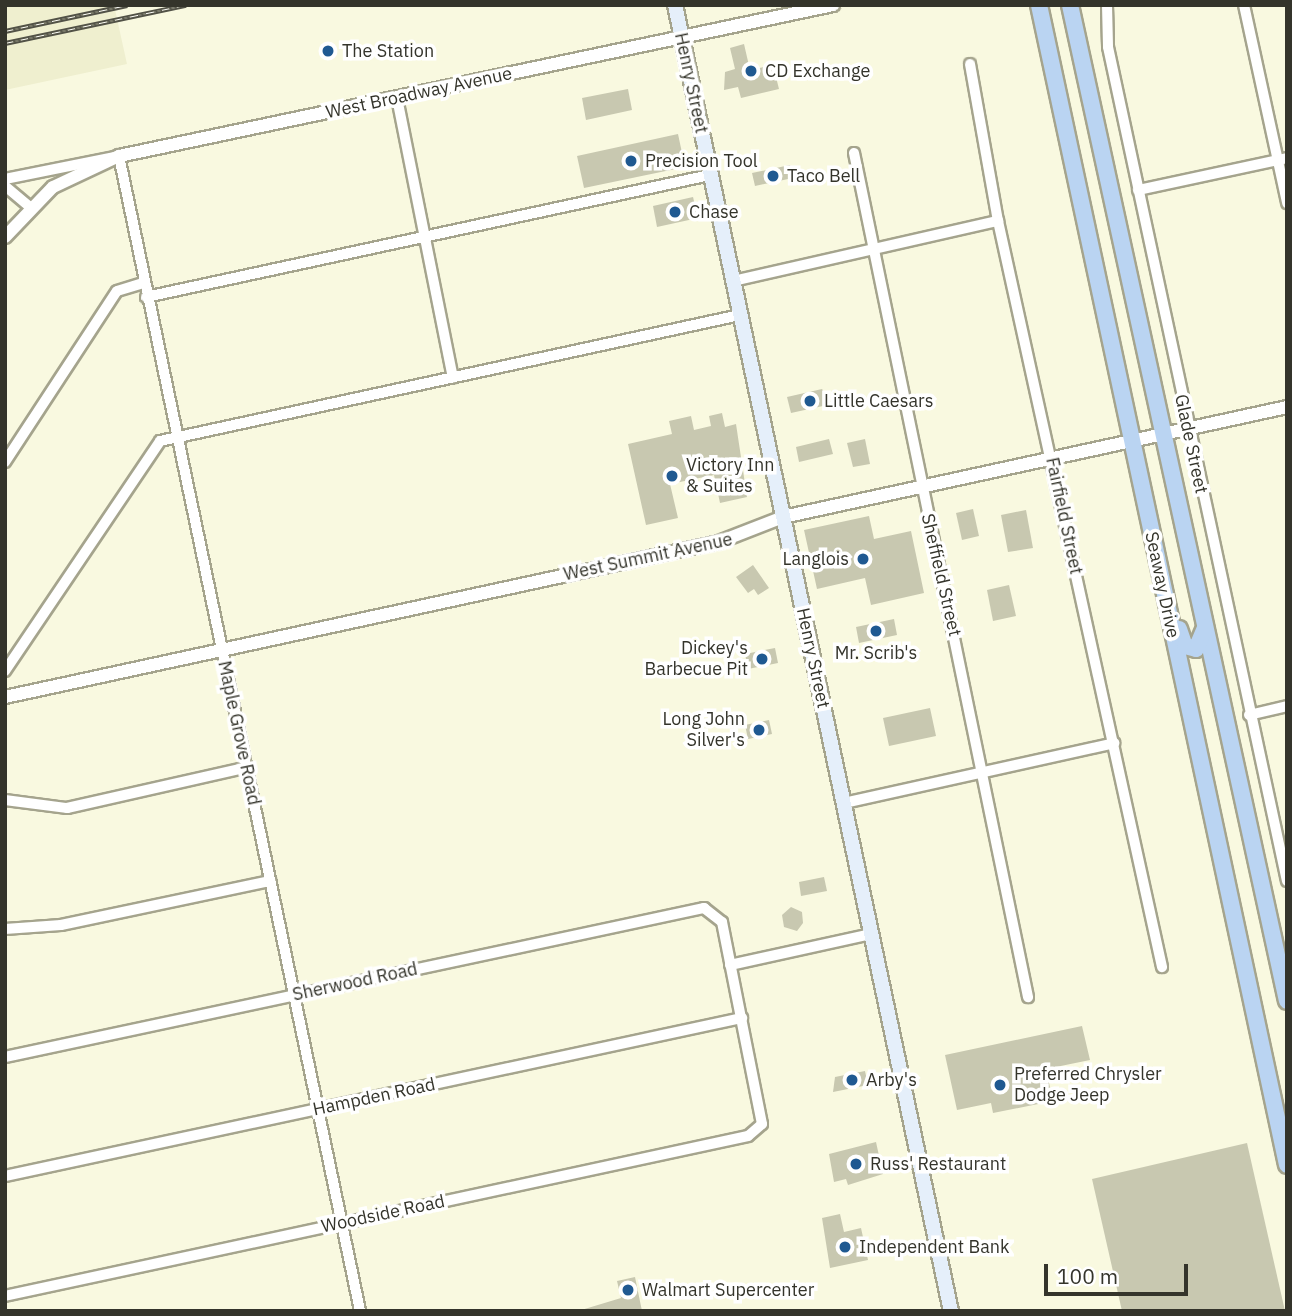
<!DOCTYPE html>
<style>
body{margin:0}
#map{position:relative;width:1292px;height:1316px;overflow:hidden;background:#f9f9e0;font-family:"IBM Plex Sans",sans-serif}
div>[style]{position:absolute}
.built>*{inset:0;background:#efefcf}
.building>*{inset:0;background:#c8c8b0}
.roads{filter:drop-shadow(2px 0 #a5a48d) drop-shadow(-2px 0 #a5a48d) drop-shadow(0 2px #a5a48d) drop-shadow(0 -2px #a5a48d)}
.minor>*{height:10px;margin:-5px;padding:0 5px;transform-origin:5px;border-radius:5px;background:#fff}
.tertiary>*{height:12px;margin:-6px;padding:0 6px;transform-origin:6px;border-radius:6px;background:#fff}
.secondary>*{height:14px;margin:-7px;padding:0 7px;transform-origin:7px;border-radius:7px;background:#e5effa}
.trunk>*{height:16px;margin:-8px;padding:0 8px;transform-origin:8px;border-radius:8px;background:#bad4f2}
.rail>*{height:5px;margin-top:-2.5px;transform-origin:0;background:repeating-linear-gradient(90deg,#fff 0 8px,#525247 0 16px);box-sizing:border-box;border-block:2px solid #525247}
.dots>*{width:19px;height:19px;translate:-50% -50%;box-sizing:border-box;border:4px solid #fff;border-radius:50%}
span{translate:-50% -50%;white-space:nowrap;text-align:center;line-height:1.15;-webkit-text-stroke:7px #fff;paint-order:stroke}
.poi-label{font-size:18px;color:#34342b}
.left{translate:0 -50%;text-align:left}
.right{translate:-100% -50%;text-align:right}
.street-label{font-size:18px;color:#34342b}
.frame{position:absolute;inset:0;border:7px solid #34342b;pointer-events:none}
.scale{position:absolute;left:1044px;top:1264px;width:144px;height:32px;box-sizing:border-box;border:4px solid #34342b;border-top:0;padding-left:9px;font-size:21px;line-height:24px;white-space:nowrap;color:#34342b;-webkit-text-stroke:5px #fff;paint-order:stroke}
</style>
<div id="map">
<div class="built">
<div style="clip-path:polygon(5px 5px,114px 5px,127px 64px,5px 90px)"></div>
</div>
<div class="building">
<div style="clip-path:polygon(744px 44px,750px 70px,773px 65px,779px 89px,741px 98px,738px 87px,724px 90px,725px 72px,735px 69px,730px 48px)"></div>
<div style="clip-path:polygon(628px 89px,632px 110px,586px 120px,582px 98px)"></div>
<div style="clip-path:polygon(678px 134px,685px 167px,584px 188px,577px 156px)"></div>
<div style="clip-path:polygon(790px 165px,793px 178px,755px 186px,752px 173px)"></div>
<div style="clip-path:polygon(693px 197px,698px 218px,657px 227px,653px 206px)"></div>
<div style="clip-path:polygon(822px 389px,832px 404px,791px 413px,787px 397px)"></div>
<div style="clip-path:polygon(722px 413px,725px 427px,736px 424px,747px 497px,720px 503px,714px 475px,670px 484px,678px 518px,646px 525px,628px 444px,672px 434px,669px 421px,691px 416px,694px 430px,711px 426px,709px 416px)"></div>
<div style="clip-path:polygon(829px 439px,833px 454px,799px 462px,796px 447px)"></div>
<div style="clip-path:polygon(865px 439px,870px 464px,853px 467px,847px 443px)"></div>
<div style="clip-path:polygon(973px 509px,979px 536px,962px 540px,956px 513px)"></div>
<div style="clip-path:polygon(1026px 510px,1033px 548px,1008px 552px,1001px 515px)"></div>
<div style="clip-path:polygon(869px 516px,874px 539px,911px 531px,924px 593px,871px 605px,865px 578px,817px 589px,804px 530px)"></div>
<div style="clip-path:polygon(753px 565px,769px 588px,758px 595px,754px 589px,748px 593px,736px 577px)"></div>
<div style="clip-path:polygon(1009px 585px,1016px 616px,993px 621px,987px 590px)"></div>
<div style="clip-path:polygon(894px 619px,897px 635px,859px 643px,856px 627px)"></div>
<div style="clip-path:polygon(775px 648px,778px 663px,748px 669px,745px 654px)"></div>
<div style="clip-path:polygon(930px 708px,936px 736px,889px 746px,883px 718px)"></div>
<div style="clip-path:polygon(769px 720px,772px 734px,748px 739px,745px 725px)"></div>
<div style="clip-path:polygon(824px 877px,827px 891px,801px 896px,799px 882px)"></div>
<div style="clip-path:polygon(791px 907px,802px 912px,803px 923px,797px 931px,784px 927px,782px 915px)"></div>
<div style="clip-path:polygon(1082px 1026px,1090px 1060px,1046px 1069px,1053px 1101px,993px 1113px,991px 1103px,957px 1110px,945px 1055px)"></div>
<div style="clip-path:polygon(865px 1071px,868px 1085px,833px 1092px,835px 1077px)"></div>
<div style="clip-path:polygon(876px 1142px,883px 1174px,848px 1185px,846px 1179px,834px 1182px,829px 1154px)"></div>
<div style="clip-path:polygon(1247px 1143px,1285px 1311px,1122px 1311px,1092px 1179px)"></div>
<div style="clip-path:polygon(840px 1214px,844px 1232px,861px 1228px,868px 1260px,830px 1268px,822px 1218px)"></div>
<div style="clip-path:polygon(635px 1277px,642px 1311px,578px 1311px,621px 1298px,617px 1281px)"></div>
</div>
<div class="roads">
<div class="minor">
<div style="left:1107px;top:5px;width:42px;rotate:88.6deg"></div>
<div style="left:1108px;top:47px;width:853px;rotate:77.89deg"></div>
<div style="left:1244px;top:5px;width:203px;rotate:77.7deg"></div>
<div style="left:970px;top:64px;width:159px;rotate:79.9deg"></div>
<div style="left:998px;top:221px;width:764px;rotate:77.6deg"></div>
<div style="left:397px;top:98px;width:285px;rotate:78.7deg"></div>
<div style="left:854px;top:153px;width:862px;rotate:78.35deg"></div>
<div style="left:5px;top:179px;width:116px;rotate:-11.4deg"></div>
<div style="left:119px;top:156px;width:1180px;rotate:78.21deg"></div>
<div style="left:5px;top:186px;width:33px;rotate:40deg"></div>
<div style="left:1138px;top:190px;width:152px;rotate:-12.1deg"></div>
<div style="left:733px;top:281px;width:272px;rotate:-12.8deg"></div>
<div style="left:146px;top:297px;width:577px;rotate:-12.21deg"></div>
<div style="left:5px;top:462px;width:204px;rotate:-56.8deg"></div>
<div style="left:117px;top:291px;width:27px;rotate:-17deg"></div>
<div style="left:5px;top:671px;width:277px;rotate:-56deg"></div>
<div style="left:160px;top:441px;width:594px;rotate:-12.26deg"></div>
<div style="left:1249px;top:715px;width:39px;rotate:-13deg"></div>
<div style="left:5px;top:800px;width:63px;rotate:7.4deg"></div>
<div style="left:67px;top:808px;width:182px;rotate:-12.7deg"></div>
<div style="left:844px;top:803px;width:277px;rotate:-12.5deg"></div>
<div style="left:5px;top:929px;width:56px;rotate:-4.1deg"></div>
<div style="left:61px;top:925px;width:214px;rotate:-11.9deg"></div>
<div style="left:730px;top:965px;width:144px;rotate:-12.4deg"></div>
<div style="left:5px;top:1057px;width:715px;rotate:-12.03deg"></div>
<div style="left:704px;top:908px;width:23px;rotate:38deg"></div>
<div style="left:722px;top:922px;width:206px;rotate:78.8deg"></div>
<div style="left:762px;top:1124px;width:18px;rotate:139deg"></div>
<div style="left:748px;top:1136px;width:760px;rotate:167.85deg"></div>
<div style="left:5px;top:1176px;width:754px;rotate:-12.1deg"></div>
</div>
<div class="tertiary">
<div style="left:5px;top:237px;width:69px;rotate:-46.2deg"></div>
<div style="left:53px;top:187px;width:73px;rotate:-25.2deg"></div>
<div style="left:119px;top:156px;width:730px;rotate:-11.94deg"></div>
<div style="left:5px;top:697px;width:731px;rotate:-12.25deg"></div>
<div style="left:719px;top:542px;width:69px;rotate:-21.3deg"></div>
<div style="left:783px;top:517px;width:516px;rotate:-12.31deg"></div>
</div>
<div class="secondary">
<div style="left:675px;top:5px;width:1335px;rotate:78.07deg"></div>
</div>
<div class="trunk">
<div style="left:1039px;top:5px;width:1186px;rotate:77.93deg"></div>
<div style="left:1070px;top:5px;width:1019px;rotate:77.71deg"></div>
<div style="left:1179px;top:629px;width:18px;rotate:71deg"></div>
<div style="left:1185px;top:646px;width:11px;rotate:15deg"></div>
<div style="left:1196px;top:649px;width:23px;rotate:-67deg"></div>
</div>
</div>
<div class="rail">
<div style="left:5px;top:31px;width:125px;rotate:-12deg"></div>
<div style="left:5px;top:43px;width:185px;rotate:-11.9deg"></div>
</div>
<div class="dots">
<div style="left:328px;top:51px;background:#1f5991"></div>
<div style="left:751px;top:71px;background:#1f5991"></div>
<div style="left:631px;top:161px;background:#1f5991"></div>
<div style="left:773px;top:176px;background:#1f5991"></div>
<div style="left:675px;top:212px;background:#1f5991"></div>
<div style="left:810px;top:401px;background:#1f5991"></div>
<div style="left:672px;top:476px;background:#1f5991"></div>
<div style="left:863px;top:559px;background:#1f5991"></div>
<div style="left:876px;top:631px;background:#1f5991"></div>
<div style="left:762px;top:659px;background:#1f5991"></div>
<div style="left:759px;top:730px;background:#1f5991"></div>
<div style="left:852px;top:1080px;background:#1f5991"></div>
<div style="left:1000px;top:1085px;background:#1f5991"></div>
<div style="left:856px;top:1164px;background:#1f5991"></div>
<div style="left:845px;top:1247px;background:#1f5991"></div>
<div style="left:628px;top:1290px;background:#1f5991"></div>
</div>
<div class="poi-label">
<span class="left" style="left:342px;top:51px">The Station</span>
<span class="left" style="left:765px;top:71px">CD Exchange</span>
<span class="left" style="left:645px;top:161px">Precision Tool</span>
<span class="left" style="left:787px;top:176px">Taco Bell</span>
<span class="left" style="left:689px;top:212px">Chase</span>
<span class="left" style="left:824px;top:401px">Little Caesars</span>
<span class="left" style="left:686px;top:476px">Victory Inn<br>&amp; Suites</span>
<span class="right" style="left:849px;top:559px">Langlois</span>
<span class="right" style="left:748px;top:659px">Dickey's<br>Barbecue Pit</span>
<span style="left:876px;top:653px">Mr. Scrib's</span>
<span class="right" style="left:745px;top:730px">Long John<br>Silver's</span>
<span class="left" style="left:1014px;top:1085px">Preferred Chrysler<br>Dodge Jeep</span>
<span class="left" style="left:866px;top:1080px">Arby's</span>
<span class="left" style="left:870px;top:1164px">Russ' Restaurant</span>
<span class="left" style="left:859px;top:1247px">Independent Bank</span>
<span class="left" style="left:642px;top:1290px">Walmart Supercenter</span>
</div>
<div class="street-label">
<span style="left:691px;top:83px;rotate:78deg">Henry Street</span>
<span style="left:419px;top:93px;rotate:-12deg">West Broadway Avenue</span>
<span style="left:1191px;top:444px;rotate:78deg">Glade Street</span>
<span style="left:1064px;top:516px;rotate:78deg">Fairfield Street</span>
<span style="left:648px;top:557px;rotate:-12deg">West Summit Avenue</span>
<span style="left:941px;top:575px;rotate:77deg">Sheffield Street</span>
<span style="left:1162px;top:585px;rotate:78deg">Seaway Drive</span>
<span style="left:813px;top:658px;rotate:78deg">Henry Street</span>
<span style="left:239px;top:733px;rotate:78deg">Maple Grove Road</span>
<span style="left:355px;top:982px;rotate:-12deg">Sherwood Road</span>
<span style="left:374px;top:1097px;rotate:-12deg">Hampden Road</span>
<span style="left:383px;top:1214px;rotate:-12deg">Woodside Road</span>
</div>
<div class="frame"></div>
<div class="scale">100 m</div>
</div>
